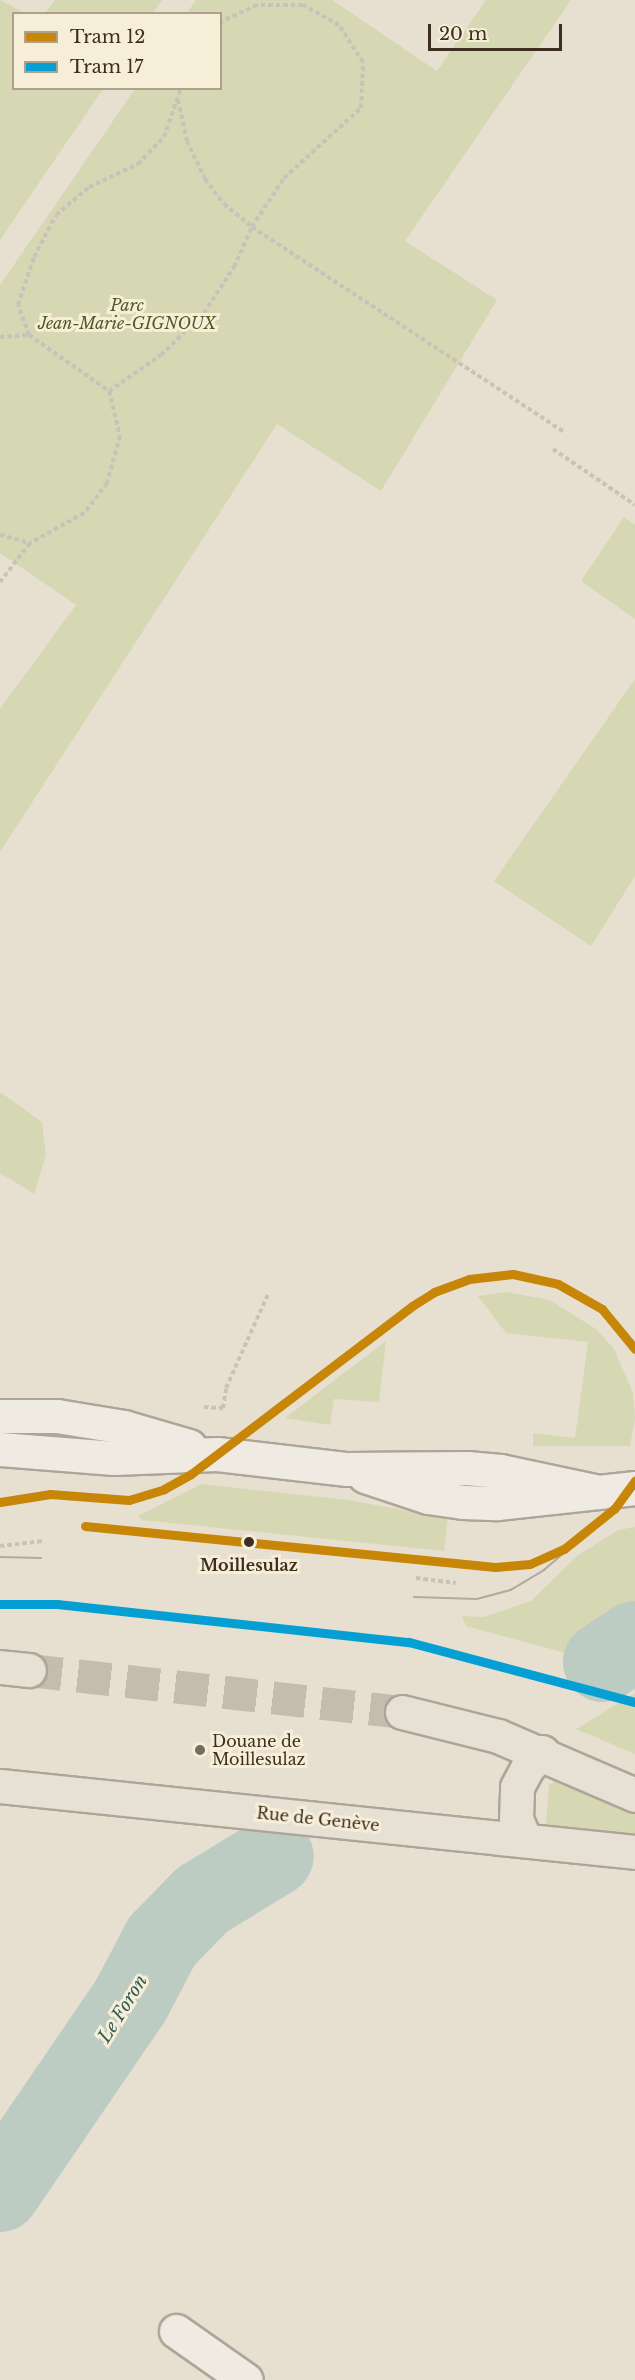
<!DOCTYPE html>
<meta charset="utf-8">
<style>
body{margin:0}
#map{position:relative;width:635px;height:2380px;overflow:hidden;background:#e7e0d1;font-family:"Libre Baskerville",serif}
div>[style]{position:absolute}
.green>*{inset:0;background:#d6d7b3}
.river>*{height:80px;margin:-40px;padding:0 40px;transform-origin:40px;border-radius:40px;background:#bcccc2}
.major-tunnel>*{height:33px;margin-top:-16.5px;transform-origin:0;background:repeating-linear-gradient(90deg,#c5bcae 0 33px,transparent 0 49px)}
.path>*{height:4px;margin-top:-2px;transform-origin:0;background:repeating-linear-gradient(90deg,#c8c2b9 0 4.5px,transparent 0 7.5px)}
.roads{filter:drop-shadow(2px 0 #ada599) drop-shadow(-2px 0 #ada599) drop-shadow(0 2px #ada599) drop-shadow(0 -2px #ada599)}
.minor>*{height:33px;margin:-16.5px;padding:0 16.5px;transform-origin:16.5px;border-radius:16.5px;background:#efebe3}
.major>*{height:33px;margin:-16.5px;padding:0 16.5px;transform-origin:16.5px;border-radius:16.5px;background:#e6e1d4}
.tram>*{height:1.5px;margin:-0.75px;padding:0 0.75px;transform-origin:0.75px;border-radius:0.75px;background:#afaaa2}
.tram-1>*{height:9px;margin:-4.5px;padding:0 4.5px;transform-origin:4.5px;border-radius:4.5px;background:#c78608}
.tram-2>*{height:9px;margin:-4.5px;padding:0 4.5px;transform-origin:4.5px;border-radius:4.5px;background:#069fd3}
.dots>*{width:16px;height:16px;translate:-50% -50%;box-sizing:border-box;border:3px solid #f7eed8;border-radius:50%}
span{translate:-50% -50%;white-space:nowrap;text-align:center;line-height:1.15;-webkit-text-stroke:6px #f7eed8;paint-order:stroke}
.park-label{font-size:16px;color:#4d5a26;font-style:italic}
.stop-label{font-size:16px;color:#3d2e20;font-weight:700}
.poi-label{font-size:16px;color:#3d2e20}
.left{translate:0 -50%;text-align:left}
.street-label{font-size:16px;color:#3d2e20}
.water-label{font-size:18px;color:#2f5d5a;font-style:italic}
.legend{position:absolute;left:12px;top:12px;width:210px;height:78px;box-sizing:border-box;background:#f7eed8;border:2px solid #ada18e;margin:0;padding:8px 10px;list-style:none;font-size:18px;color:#3d2e20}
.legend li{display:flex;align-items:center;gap:12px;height:30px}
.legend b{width:30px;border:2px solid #ada18e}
.scale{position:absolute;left:428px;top:24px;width:134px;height:27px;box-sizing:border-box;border:3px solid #3d2e20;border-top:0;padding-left:8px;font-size:18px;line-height:21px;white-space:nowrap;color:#3d2e20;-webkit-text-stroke:4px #f7eed8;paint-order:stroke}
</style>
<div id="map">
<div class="green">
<div style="clip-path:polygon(0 0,25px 13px,14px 14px,14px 88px,103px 89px,0 240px)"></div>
<div style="clip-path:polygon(55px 0,162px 0,153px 13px,45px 13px)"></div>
<div style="clip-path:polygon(196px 0,332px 0,437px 71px,486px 0,571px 0,405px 241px,497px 300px,381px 491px,277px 424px,0 852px,0 709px,76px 605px,0 553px,0 285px,135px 89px,220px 88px,220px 14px,187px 13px)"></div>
<div style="clip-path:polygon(624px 517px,635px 525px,635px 619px,581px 581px)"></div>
<div style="clip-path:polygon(635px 679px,635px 876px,591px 946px,494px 881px)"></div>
<div style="clip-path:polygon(0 1092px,42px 1122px,46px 1155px,34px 1194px,0 1173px)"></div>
<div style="clip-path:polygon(507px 1292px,550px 1300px,596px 1329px,614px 1349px,633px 1393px,635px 1419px,630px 1446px,533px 1446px,533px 1433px,575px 1438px,588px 1342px,506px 1333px,478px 1296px)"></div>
<div style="clip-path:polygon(386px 1341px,379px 1402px,334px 1399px,330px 1425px,285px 1418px)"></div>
<div style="clip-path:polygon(201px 1484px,348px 1500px,448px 1518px,444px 1551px,142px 1520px,138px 1516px)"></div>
<div style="clip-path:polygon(635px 1527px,635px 1621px,577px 1656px,466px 1626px,462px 1616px,484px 1617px,531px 1601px,578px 1555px,618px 1530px)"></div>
<div style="clip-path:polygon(635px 1693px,635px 1754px,576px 1729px)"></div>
<div style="clip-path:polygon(562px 1778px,635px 1810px,635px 1838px,553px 1830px,546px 1825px,549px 1785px)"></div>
</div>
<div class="river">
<div style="left:603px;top:1662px;width:38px;rotate:-33deg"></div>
<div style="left:0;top:2192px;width:232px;rotate:-55.7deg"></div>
<div style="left:131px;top:2000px;width:67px;rotate:-62.3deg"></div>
<div style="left:162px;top:1941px;width:57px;rotate:-45.7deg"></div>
<div style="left:202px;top:1900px;width:84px;rotate:-31.4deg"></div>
</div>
<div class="major-tunnel">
<div style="left:29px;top:1670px;width:375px;rotate:6.4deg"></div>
</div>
<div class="path">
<div style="left:178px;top:100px;width:42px;rotate:77.6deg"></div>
<div style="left:187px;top:141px;width:42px;rotate:64.7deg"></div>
<div style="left:205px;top:179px;width:31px;rotate:53deg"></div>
<div style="left:224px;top:204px;width:36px;rotate:39deg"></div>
<div style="left:252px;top:227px;width:373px;rotate:33.3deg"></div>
<div style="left:29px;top:335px;width:32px;rotate:-110deg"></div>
<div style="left:18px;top:305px;width:51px;rotate:-71.6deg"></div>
<div style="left:34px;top:257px;width:47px;rotate:-62.4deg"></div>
<div style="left:56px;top:215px;width:43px;rotate:-40.3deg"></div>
<div style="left:89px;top:187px;width:54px;rotate:-25.1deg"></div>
<div style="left:138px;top:164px;width:37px;rotate:-46deg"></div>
<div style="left:164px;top:137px;width:52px;rotate:-70.9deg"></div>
<div style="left:0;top:337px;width:29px;rotate:-4deg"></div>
<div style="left:29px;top:335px;width:98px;rotate:35deg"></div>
<div style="left:109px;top:391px;width:46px;rotate:76.3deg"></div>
<div style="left:120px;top:436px;width:49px;rotate:105.5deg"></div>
<div style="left:107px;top:483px;width:38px;rotate:127deg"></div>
<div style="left:84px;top:513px;width:62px;rotate:150.9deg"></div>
<div style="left:30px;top:543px;width:49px;rotate:127.6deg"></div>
<div style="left:109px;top:391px;width:63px;rotate:-34.7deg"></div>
<div style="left:161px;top:355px;width:60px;rotate:-44.3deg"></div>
<div style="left:204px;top:313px;width:55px;rotate:-56.9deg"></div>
<div style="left:234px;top:267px;width:44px;rotate:-65.8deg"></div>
<div style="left:252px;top:227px;width:59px;rotate:-56.9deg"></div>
<div style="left:284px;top:178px;width:104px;rotate:-42.3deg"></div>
<div style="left:361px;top:108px;width:46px;rotate:-87.5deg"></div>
<div style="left:363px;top:62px;width:44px;rotate:-123deg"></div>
<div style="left:339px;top:25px;width:41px;rotate:-150.9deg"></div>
<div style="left:303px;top:5px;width:46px;rotate:180deg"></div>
<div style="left:257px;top:5px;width:41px;rotate:155.3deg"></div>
<div style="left:553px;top:449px;width:99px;rotate:34.3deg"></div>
<div style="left:0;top:535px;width:31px;rotate:15deg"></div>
<div style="left:204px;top:1407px;width:19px;rotate:3deg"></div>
<div style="left:223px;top:1408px;width:20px;rotate:-81deg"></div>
<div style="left:226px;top:1388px;width:103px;rotate:-65.9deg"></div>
<div style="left:0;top:1546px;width:43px;rotate:-6.6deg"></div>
<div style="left:416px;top:1578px;width:40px;rotate:7.1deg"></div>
</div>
<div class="roads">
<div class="minor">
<div style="left:0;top:1416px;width:57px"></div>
<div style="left:57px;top:1416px;width:68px;rotate:9.3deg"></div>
<div style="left:124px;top:1427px;width:68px;rotate:16.3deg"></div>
<div style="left:0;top:1449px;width:114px;rotate:4.5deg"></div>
<div style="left:114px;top:1458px;width:103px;rotate:-2.2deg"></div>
<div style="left:217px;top:1454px;width:131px;rotate:6.6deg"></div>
<div style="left:347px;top:1469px;width:120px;rotate:-0.5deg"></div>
<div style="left:467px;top:1468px;width:33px;rotate:5deg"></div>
<div style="left:500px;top:1471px;width:96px;rotate:12deg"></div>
<div style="left:365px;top:1476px;width:66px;rotate:18.4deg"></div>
<div style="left:428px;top:1497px;width:35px;rotate:8deg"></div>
<div style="left:463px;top:1502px;width:34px;rotate:2deg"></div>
<div style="left:497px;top:1503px;width:139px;rotate:-6.2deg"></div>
<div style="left:176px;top:2331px;width:85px;rotate:35deg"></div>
</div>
<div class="major">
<div style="left:0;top:1667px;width:29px;rotate:6deg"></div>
<div style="left:402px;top:1712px;width:99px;rotate:14deg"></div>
<div style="left:498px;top:1736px;width:149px;rotate:23.3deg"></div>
<div style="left:0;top:1786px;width:638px;rotate:5.93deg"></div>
<div style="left:525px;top:1840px;width:23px;rotate:-113deg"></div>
<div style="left:516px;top:1819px;width:32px;rotate:-88deg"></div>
<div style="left:517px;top:1787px;width:21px;rotate:-62deg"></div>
<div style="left:527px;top:1768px;width:22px;rotate:-47deg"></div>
</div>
</div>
<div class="tram">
<div style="left:0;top:1557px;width:41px;rotate:1.4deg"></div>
<div style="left:414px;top:1597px;width:63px;rotate:1.8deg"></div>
<div style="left:477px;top:1599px;width:35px;rotate:-15deg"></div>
<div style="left:511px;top:1590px;width:39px;rotate:-31deg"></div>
<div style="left:544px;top:1570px;width:46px;rotate:-40.6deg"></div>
</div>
<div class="tram-1">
<div style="left:0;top:1502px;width:51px;rotate:-9.1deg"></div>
<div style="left:50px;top:1494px;width:79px;rotate:4.3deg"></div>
<div style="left:129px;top:1500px;width:37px;rotate:-17deg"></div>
<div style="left:164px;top:1489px;width:31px;rotate:-29deg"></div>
<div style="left:191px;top:1474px;width:278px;rotate:-37.2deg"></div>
<div style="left:412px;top:1306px;width:26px;rotate:-32deg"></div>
<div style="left:434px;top:1292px;width:37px;rotate:-20deg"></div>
<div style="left:469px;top:1279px;width:44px;rotate:-6.5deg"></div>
<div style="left:513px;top:1274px;width:46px;rotate:12.5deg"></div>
<div style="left:558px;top:1284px;width:51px;rotate:29.6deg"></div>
<div style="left:602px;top:1309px;width:52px;rotate:50.5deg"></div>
<div style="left:85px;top:1526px;width:412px;rotate:5.7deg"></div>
<div style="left:495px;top:1567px;width:35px;rotate:-5deg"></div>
<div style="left:530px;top:1564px;width:37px;rotate:-24deg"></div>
<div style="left:564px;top:1549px;width:65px;rotate:-38.8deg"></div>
<div style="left:615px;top:1508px;width:34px;rotate:-54deg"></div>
</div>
<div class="tram-2">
<div style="left:0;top:1604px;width:57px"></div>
<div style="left:57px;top:1604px;width:354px;rotate:6.2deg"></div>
<div style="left:409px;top:1642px;width:234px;rotate:14.9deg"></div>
</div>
<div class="dots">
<div style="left:249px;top:1542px;background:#3d2e20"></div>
<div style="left:200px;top:1750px;background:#786c5e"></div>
</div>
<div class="park-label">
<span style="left:127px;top:314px">Parc<br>Jean-Marie-GIGNOUX</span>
</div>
<div class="stop-label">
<span style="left:249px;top:1565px">Moillesulaz</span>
</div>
<div class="poi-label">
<span class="left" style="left:212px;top:1750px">Douane de<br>Moillesulaz</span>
</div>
<div class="street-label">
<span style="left:318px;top:1819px;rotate:6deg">Rue de Genève</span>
</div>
<div class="water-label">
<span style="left:123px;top:2009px;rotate:-58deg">Le Foron</span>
</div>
<ul class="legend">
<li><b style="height:8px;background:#c78608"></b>Tram 12</li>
<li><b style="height:8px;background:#069fd3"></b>Tram 17</li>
</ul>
<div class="scale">20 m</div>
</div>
